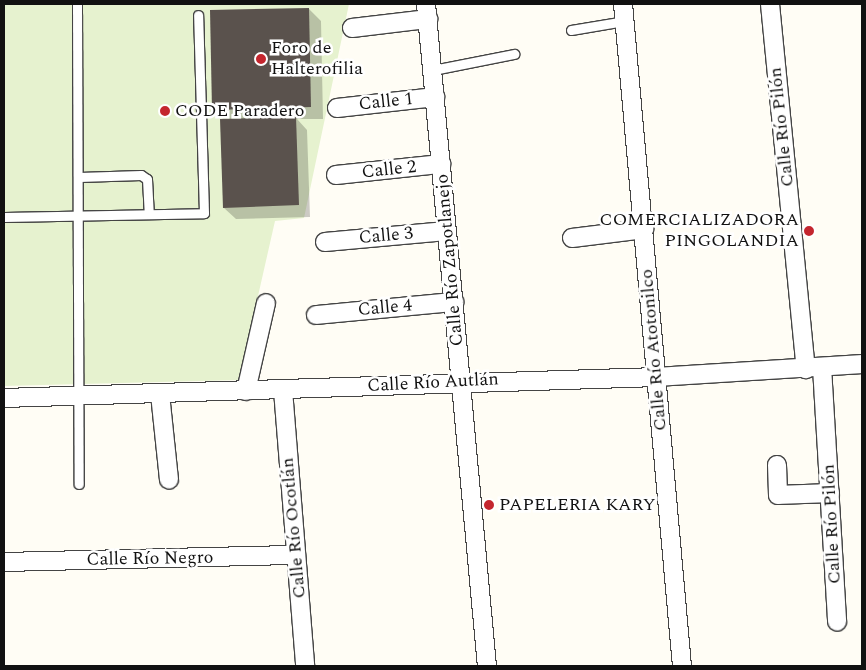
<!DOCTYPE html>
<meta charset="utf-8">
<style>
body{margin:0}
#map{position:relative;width:866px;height:670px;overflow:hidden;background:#fffdf5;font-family:Spectral,serif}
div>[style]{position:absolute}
.pitch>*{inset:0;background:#e6f2cf}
.shadow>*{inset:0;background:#0003}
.building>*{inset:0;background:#5a524d}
.roads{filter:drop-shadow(1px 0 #444) drop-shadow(-1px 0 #444) drop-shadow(0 1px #444) drop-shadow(0 -1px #444)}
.service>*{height:9px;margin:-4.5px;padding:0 4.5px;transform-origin:4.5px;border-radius:4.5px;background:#fff}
.minor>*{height:18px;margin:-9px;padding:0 9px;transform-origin:9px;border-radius:9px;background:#fff}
.dots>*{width:14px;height:14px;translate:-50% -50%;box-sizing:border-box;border:2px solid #fff;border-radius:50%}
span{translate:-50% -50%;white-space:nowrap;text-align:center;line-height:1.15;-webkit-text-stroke:5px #fff;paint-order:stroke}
.poi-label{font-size:18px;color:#111}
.left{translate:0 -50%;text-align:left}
.right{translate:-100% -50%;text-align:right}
.street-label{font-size:18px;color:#111}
.frame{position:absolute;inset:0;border:5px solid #111;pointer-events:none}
</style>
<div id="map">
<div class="pitch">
<div style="clip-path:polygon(4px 4px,349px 4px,304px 218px,275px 221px,239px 380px,4px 386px)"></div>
</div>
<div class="shadow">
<div style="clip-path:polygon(309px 9px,321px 21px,323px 119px,297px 119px,307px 130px,310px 217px,236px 219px,224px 208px,224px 120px,213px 109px)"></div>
</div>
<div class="building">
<div style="clip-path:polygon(309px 8px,311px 107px,212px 110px,210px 10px)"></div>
<div style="clip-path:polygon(296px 117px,299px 205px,223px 208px,220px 119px)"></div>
</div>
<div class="roads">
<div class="service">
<div style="left:77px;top:4px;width:480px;rotate:89.8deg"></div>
<div style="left:571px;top:30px;width:55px;rotate:-9.5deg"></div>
<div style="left:433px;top:70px;width:83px;rotate:-11.2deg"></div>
<div style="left:79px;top:177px;width:62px;rotate:-1.8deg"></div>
<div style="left:141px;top:175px;width:7px;rotate:34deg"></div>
<div style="left:147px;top:179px;width:35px;rotate:87deg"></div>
<div style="left:4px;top:217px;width:200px;rotate:-1.1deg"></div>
<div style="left:204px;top:213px;width:198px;rotate:-91.7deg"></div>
</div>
<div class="minor">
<div style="left:426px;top:4px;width:665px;rotate:84.74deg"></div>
<div style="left:623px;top:4px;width:665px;rotate:84.91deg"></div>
<div style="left:770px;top:4px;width:367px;rotate:84.4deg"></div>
<div style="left:352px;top:28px;width:77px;rotate:-6.8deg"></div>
<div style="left:337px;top:108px;width:99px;rotate:-6.4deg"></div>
<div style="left:336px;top:175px;width:106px;rotate:-6deg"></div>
<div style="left:572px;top:238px;width:73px;rotate:-7.1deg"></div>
<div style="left:325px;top:242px;width:122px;rotate:-5.2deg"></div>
<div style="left:316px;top:315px;width:139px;rotate:-5.4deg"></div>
<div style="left:822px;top:367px;width:255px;rotate:86.6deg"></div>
<div style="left:283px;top:390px;width:277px;rotate:85.4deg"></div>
<div style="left:246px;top:391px;width:90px;rotate:-77.2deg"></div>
<div style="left:160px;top:394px;width:86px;rotate:84deg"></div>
<div style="left:4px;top:398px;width:653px;rotate:-1.84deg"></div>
<div style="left:657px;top:377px;width:205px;rotate:-3.6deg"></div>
<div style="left:777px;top:465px;width:30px;rotate:88deg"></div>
<div style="left:778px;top:495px;width:52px;rotate:-2.2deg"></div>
<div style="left:4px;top:562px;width:292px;rotate:-1.4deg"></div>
</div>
</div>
<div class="dots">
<div style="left:261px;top:59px;background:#c4262e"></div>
<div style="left:165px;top:111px;background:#c4262e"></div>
<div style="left:809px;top:231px;background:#c4262e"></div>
<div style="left:489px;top:505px;background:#c4262e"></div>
</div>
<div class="poi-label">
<span class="left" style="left:271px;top:59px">Foro de<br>Halterofilia</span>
<span class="left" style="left:175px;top:111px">CODE Paradero</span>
<span class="right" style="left:799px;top:231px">COMERCIALIZADORA<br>PINGOLANDIA</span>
<span class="left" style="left:499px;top:505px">PAPELERIA KARY</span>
</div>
<div class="street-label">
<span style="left:386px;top:102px;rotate:-6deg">Calle 1</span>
<span style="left:782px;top:127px;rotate:-96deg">Calle Río Pilón</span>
<span style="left:389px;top:170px;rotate:-6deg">Calle 2</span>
<span style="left:386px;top:236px;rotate:-5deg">Calle 3</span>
<span style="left:450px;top:260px;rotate:-95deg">Calle Río Zapotlanejo</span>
<span style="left:385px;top:308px;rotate:-5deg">Calle 4</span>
<span style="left:654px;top:350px;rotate:-95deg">Calle Río Atotonilco</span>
<span style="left:433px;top:383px;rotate:-3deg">Calle Río Autlán</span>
<span style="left:832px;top:524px;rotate:-93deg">Calle Río Pilón</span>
<span style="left:294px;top:528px;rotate:-95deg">Calle Río Ocotlán</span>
<span style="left:150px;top:559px;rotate:-1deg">Calle Río Negro</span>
</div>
<div class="frame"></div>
</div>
